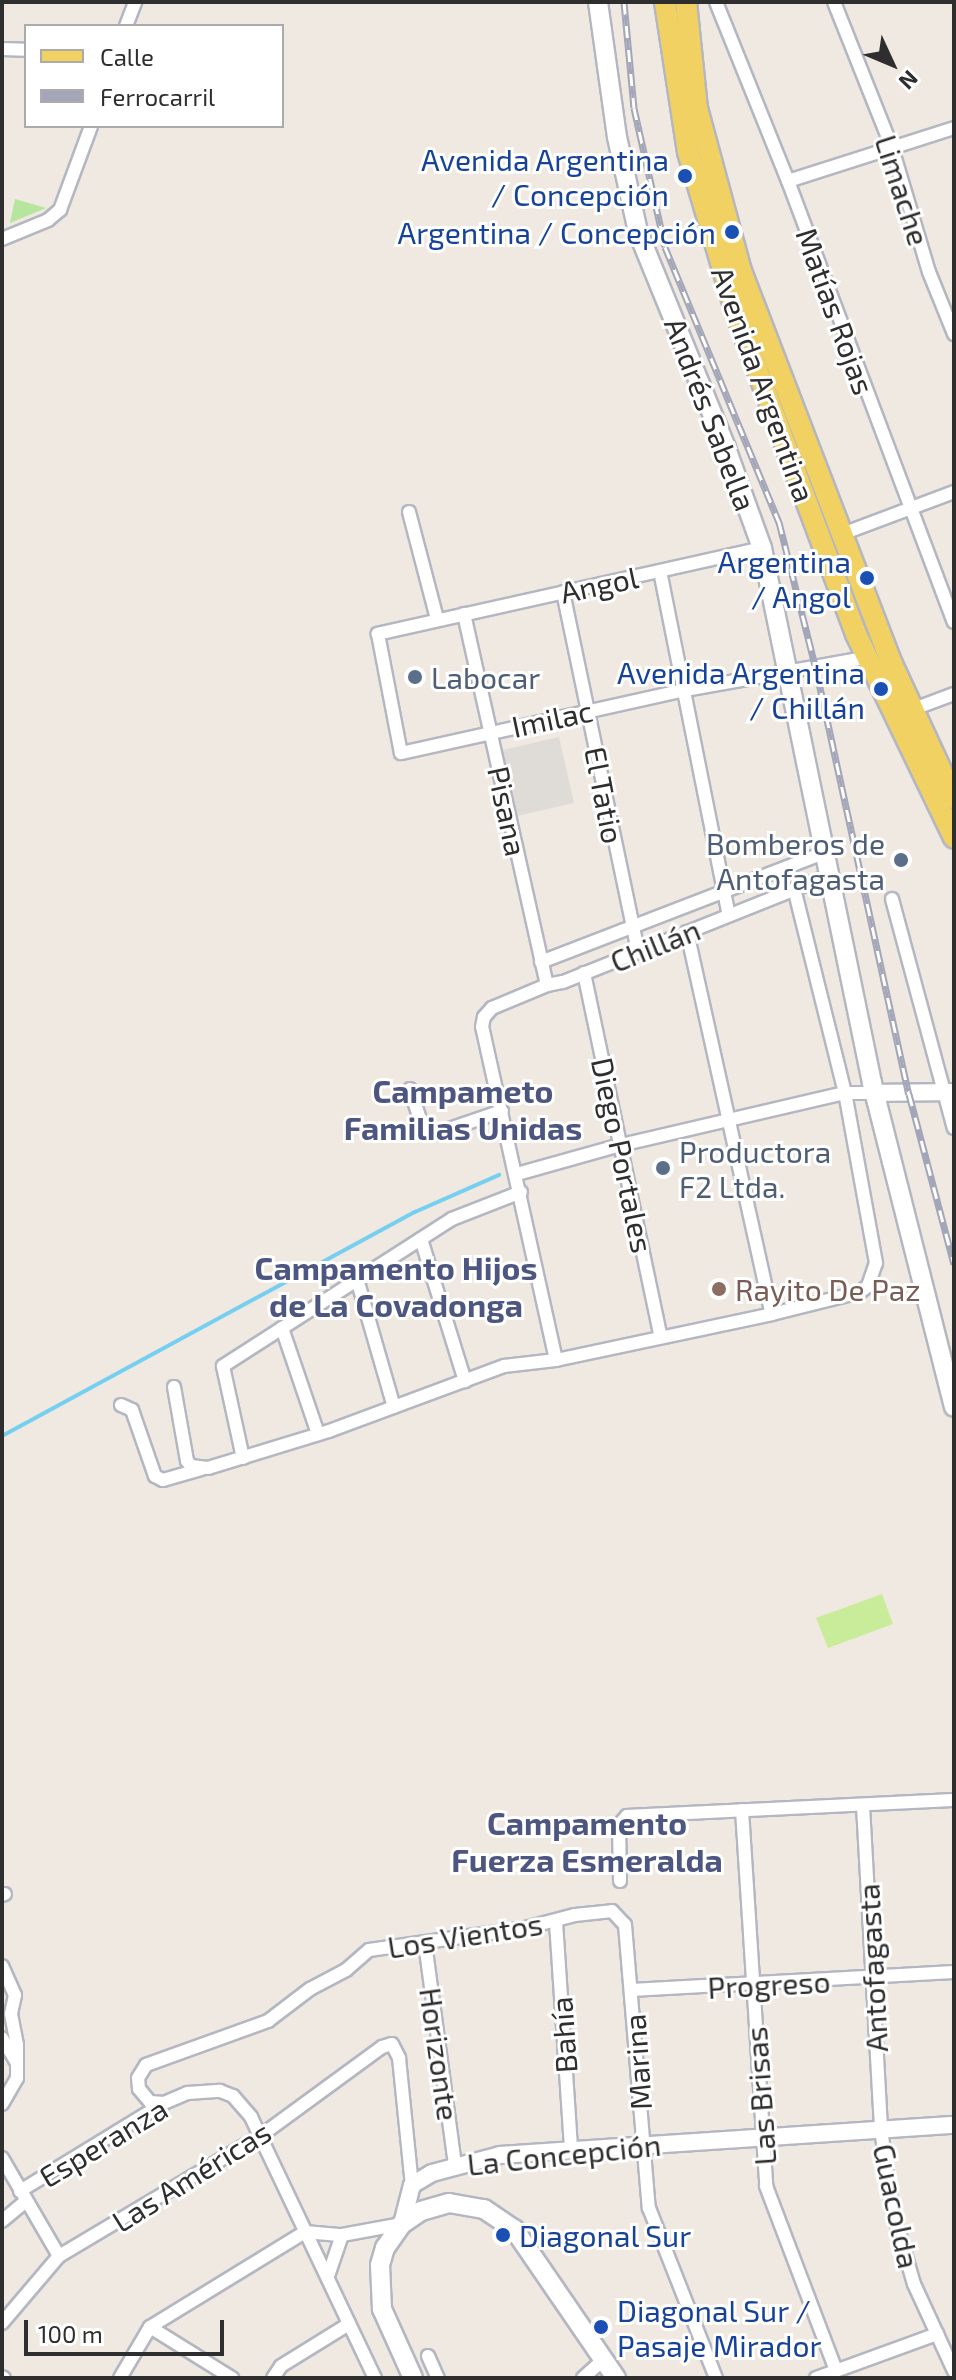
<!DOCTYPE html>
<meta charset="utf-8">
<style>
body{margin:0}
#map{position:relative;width:956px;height:2380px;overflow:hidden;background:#efe9e1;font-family:"Exo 2",sans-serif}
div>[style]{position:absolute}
.green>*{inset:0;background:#b6e59e}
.pitch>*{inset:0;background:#c9ec9a}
.plaza>*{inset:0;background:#dfdcd8}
.stream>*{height:4px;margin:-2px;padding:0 2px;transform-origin:2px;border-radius:2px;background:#75cff0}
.roads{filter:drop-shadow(2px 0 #b4b7c1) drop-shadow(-2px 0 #b4b7c1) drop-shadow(0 2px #b4b7c1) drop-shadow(0 -2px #b4b7c1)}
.minor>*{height:12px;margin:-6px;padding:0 6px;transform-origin:6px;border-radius:6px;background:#fff}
.tertiary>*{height:16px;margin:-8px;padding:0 8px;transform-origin:8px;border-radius:8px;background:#fff}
.secondary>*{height:18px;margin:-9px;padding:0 9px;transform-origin:9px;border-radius:9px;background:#fff}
.primary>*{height:20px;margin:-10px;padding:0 10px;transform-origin:10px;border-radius:10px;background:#f2d163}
.rail>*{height:7px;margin-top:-3.5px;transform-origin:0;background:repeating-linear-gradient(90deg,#fff 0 12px,#a3a6b8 0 24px);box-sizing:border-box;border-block:2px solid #a3a6b8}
.dots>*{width:22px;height:22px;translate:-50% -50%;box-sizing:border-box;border:4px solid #fff;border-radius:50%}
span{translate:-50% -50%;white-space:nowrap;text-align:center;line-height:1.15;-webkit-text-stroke:6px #fff;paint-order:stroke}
.transit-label{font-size:30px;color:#164399}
.right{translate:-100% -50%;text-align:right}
.left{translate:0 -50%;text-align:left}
.street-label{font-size:30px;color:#2e2e2e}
.service-label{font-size:30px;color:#4e5e75}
.education-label{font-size:30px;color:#785e54}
.neighbourhood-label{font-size:32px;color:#4d5680;font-weight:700}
.frame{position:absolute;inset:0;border:4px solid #2e2e2e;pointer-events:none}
.legend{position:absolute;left:24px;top:24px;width:260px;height:104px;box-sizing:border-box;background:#fff;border:2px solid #ababab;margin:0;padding:10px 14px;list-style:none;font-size:24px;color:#2e2e2e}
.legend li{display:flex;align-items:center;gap:16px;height:40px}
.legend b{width:40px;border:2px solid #ababab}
.north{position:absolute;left:852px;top:24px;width:80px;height:80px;-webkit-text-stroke:6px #fff;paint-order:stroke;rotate:134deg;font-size:22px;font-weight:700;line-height:32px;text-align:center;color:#2e2e2e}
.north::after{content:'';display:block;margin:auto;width:28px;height:36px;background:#2e2e2e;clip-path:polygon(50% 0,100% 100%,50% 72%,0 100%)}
.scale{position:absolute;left:24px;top:2320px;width:200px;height:36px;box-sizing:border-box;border:4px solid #2e2e2e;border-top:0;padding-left:10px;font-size:24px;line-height:28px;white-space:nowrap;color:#2e2e2e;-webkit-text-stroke:6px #fff;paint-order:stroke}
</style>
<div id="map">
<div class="green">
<div style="clip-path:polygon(15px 199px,46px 208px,10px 223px)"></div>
</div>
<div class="pitch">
<div style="clip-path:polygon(882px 1594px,893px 1624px,828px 1648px,816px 1618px)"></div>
</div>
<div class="plaza">
<div style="clip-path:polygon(559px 737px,574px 803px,517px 816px,502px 750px)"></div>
</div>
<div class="stream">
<div style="left:2px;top:1436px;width:470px;rotate:-28.5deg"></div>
<div style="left:415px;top:1212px;width:92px;rotate:-23.8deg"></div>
</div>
<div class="roads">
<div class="minor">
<div style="left:716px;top:2px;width:193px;rotate:68.1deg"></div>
<div style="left:788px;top:181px;width:471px;rotate:69.4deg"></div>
<div style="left:834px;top:2px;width:157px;rotate:68.3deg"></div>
<div style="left:892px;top:148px;width:129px;rotate:73.4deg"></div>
<div style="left:929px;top:272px;width:67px;rotate:68deg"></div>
<div style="left:126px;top:26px;width:26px;rotate:-69deg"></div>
<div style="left:2px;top:49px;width:24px;rotate:2deg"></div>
<div style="left:788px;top:181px;width:174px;rotate:-17.7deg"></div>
<div style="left:2px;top:239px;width:50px;rotate:-22.4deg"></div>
<div style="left:48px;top:220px;width:16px;rotate:-40deg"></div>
<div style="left:60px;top:210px;width:90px;rotate:-69.7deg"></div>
<div style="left:409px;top:512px;width:111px;rotate:75.3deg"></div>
<div style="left:842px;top:534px;width:120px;rotate:-20.6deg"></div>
<div style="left:762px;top:548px;width:394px;rotate:167.4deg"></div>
<div style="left:378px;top:634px;width:121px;rotate:79.1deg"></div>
<div style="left:401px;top:753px;width:291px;rotate:-12.5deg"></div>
<div style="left:685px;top:690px;width:188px;rotate:-10.1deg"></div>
<div style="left:660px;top:571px;width:351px;rotate:78.7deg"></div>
<div style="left:563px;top:592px;width:368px;rotate:78.2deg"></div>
<div style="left:464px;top:614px;width:380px;rotate:77.4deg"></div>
<div style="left:911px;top:710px;width:46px;rotate:-20.4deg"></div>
<div style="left:892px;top:899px;width:237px;rotate:74.9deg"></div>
<div style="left:687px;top:932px;width:391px;rotate:77.5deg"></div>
<div style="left:541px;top:962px;width:302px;rotate:-21.1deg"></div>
<div style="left:584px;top:973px;width:372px;rotate:78.1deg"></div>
<div style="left:410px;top:1089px;width:47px;rotate:71.6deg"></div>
<div style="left:425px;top:1134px;width:7px;rotate:8deg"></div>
<div style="left:432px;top:1135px;width:74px;rotate:-18.9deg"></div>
<div style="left:517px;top:1174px;width:108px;rotate:-15.6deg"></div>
<div style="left:621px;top:1145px;width:230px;rotate:-13.1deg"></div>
<div style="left:845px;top:1093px;width:29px"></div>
<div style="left:421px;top:1239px;width:149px;rotate:72.8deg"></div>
<div style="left:357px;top:1279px;width:133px;rotate:73.9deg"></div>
<div style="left:282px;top:1328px;width:112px;rotate:71.2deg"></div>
<div style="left:556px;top:1360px;width:341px;rotate:-102.5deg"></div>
<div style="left:482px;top:1027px;width:10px;rotate:-79deg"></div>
<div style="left:484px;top:1017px;width:12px;rotate:-48deg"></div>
<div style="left:492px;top:1008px;width:60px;rotate:-22.7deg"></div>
<div style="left:547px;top:985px;width:16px;rotate:-11deg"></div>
<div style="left:563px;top:982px;width:285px;rotate:-21.8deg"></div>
<div style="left:174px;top:1387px;width:75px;rotate:80deg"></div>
<div style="left:187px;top:1461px;width:6px;rotate:51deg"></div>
<div style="left:191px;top:1466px;width:17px;rotate:7deg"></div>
<div style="left:208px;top:1468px;width:127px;rotate:-17deg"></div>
<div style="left:329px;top:1431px;width:187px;rotate:-20.4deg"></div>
<div style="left:504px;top:1366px;width:52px;rotate:-6.6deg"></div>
<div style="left:556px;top:1360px;width:221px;rotate:-12deg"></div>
<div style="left:772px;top:1314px;width:91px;rotate:-14deg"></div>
<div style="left:860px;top:1292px;width:10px;rotate:-37deg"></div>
<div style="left:868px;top:1286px;width:24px;rotate:-71deg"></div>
<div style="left:876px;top:1263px;width:173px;rotate:-100.3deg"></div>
<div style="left:845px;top:1093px;width:210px;rotate:-104deg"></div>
<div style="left:121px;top:1405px;width:12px;rotate:24deg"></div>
<div style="left:132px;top:1410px;width:70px;rotate:70.8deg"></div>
<div style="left:155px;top:1476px;width:9px;rotate:27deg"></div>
<div style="left:163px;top:1480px;width:40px;rotate:-16deg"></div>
<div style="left:243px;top:1458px;width:94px;rotate:-102.3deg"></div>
<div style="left:223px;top:1366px;width:272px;rotate:-32.7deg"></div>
<div style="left:452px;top:1219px;width:74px;rotate:-21.4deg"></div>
<div style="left:863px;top:1806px;width:324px;rotate:86.8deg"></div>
<div style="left:881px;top:2129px;width:80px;rotate:82.1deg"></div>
<div style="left:892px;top:2208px;width:79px;rotate:73.9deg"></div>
<div style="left:914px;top:2284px;width:96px;rotate:65.3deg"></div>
<div style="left:742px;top:1810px;width:377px;rotate:86.3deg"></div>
<div style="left:766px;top:2186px;width:197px;rotate:69.2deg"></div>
<div style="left:620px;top:1881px;width:56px;rotate:-91deg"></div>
<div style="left:619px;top:1825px;width:12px;rotate:-48deg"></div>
<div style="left:627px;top:1816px;width:327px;rotate:-2.8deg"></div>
<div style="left:2px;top:1895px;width:3px;rotate:-18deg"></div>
<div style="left:556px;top:1922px;width:226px;rotate:86.2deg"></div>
<div style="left:425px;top:1943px;width:224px;rotate:82.3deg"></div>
<div style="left:2px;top:1966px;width:32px;rotate:66deg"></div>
<div style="left:15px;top:1995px;width:19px;rotate:102deg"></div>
<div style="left:11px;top:2014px;width:32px;rotate:79deg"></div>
<div style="left:17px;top:2045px;width:33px;rotate:90deg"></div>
<div style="left:17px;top:2078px;width:30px;rotate:120deg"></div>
<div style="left:633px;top:1990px;width:322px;rotate:-3.2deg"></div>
<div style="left:2px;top:2038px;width:29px;rotate:59deg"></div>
<div style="left:164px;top:2103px;width:14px;rotate:-176deg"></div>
<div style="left:150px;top:2102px;width:17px;rotate:-130deg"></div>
<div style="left:139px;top:2089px;width:11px;rotate:-95deg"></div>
<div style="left:138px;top:2078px;width:15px;rotate:-58deg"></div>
<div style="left:146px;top:2065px;width:130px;rotate:-19.8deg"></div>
<div style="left:268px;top:2021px;width:53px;rotate:-37.3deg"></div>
<div style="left:310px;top:1989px;width:41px;rotate:-27.8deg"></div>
<div style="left:346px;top:1970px;width:30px;rotate:-41deg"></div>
<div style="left:369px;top:1950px;width:158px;rotate:-8deg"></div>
<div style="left:525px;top:1928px;width:52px;rotate:-14.6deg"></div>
<div style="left:575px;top:1915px;width:37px;rotate:-6deg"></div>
<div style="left:612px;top:1911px;width:19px;rotate:47deg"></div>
<div style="left:625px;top:1925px;width:284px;rotate:85.2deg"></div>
<div style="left:649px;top:2208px;width:183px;rotate:68.5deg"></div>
<div style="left:2px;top:2158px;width:113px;rotate:59.8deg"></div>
<div style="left:20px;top:2191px;width:169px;rotate:-31.4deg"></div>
<div style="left:164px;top:2103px;width:26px;rotate:-23deg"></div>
<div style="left:188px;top:2093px;width:32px;rotate:-4deg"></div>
<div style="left:220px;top:2091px;width:14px;rotate:21deg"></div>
<div style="left:233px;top:2096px;width:28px;rotate:49deg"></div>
<div style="left:251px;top:2117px;width:289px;rotate:64.6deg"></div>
<div style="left:2px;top:2221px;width:31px;rotate:-40deg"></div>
<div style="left:328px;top:2276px;width:43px;rotate:-71.1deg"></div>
<div style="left:2px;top:2323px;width:88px;rotate:-49.6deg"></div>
<div style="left:59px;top:2256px;width:233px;rotate:-30.8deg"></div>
<div style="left:259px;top:2137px;width:152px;rotate:-36.2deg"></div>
<div style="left:382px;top:2047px;width:10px;rotate:-17deg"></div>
<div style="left:392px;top:2044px;width:16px;rotate:63deg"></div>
<div style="left:399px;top:2058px;width:128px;rotate:84.2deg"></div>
<div style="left:150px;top:2327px;width:97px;rotate:31.9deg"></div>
<div style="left:428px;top:2356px;width:24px;rotate:66deg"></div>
<div style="left:2px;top:2377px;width:2px;rotate:27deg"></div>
<div style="left:120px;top:2378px;width:59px;rotate:-59.5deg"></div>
<div style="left:150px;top:2327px;width:182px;rotate:-31.5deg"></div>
<div style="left:305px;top:2232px;width:37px;rotate:5deg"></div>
<div style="left:342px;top:2235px;width:61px;rotate:-10.4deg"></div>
<div style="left:273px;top:2378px;width:14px;rotate:-56deg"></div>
<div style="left:281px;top:2366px;width:80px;rotate:-31.7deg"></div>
<div style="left:583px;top:2378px;width:25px;rotate:-42deg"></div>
<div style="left:816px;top:2378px;width:129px;rotate:-20deg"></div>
</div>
<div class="tertiary">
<div style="left:874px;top:1093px;width:80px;rotate:-0.7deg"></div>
<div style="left:402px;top:2224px;width:40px;rotate:-75.6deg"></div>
<div style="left:412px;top:2185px;width:23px;rotate:-31deg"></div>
<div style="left:432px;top:2173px;width:70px;rotate:-14.8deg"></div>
<div style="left:500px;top:2155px;width:455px;rotate:-3.8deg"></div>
</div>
<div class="secondary">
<div style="left:598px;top:2px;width:136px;rotate:82deg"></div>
<div style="left:617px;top:137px;width:97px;rotate:77.5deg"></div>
<div style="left:638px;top:232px;width:233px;rotate:67.8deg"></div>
<div style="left:726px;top:448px;width:106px;rotate:70.2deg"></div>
<div style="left:762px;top:548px;width:546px;rotate:78.38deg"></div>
<div style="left:872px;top:1083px;width:334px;rotate:75.8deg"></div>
<div style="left:413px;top:2378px;width:76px;rotate:-114.2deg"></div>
<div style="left:382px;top:2309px;width:44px;rotate:-92.6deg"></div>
<div style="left:380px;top:2265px;width:18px;rotate:-74deg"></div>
<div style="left:385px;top:2248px;width:29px;rotate:-55deg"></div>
<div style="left:402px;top:2224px;width:23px;rotate:-34deg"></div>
<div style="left:421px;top:2211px;width:29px;rotate:-16deg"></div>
<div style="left:449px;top:2203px;width:36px;rotate:10deg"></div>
<div style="left:484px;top:2209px;width:36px;rotate:34deg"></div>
<div style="left:514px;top:2229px;width:181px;rotate:55.6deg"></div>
</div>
<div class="primary">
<div style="left:665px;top:2px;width:152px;rotate:81.3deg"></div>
<div style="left:688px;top:152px;width:168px;rotate:73.4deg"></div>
<div style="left:736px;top:313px;width:343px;rotate:69.5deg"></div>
<div style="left:856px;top:634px;width:226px;rotate:64.3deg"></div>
<div style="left:686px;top:2px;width:107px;rotate:84.1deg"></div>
<div style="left:697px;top:108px;width:169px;rotate:74.9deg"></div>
<div style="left:741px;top:271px;width:421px;rotate:69deg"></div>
<div style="left:892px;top:664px;width:148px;rotate:65.2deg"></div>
</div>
</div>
<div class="rail">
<div style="left:624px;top:2px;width:106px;rotate:84.6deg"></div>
<div style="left:634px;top:108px;width:142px;rotate:77.4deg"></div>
<div style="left:665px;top:247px;width:298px;rotate:67.5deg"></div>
<div style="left:779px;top:522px;width:152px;rotate:75.9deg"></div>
<div style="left:816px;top:669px;width:435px;rotate:77.7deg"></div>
<div style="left:909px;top:1094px;width:176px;rotate:75.2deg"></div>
</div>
<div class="dots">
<div style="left:685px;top:176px;background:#1a4fb4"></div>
<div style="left:732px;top:232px;background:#1a4fb4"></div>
<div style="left:867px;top:578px;background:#1a4fb4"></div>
<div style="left:415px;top:677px;background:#5c6f8a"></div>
<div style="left:881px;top:689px;background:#1a4fb4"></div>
<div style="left:901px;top:860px;background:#5c6f8a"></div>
<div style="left:663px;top:1168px;background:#5c6f8a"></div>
<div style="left:719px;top:1289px;background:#8d6e63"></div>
<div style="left:503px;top:2235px;background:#1a4fb4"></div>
<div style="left:601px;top:2327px;background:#1a4fb4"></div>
</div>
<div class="transit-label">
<span class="right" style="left:669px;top:176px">Avenida Argentina<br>/ Concepción</span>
<span class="right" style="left:716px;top:232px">Argentina / Concepción</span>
<span class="right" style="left:851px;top:578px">Argentina<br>/ Angol</span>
<span class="right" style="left:865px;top:689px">Avenida Argentina<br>/ Chillán</span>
<span class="left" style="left:519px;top:2235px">Diagonal Sur</span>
<span class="left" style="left:617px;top:2327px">Diagonal Sur /<br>Pasaje Mirador</span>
</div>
<div class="street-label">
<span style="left:903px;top:190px;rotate:72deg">Limache</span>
<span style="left:836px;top:311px;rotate:70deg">Matías Rojas</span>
<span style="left:764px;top:384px;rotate:70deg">Avenida Argentina</span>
<span style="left:711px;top:414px;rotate:69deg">Andrés Sabella</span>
<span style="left:599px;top:584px;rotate:-12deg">Angol</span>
<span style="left:552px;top:718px;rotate:-12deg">Imilac</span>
<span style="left:605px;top:795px;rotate:79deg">El Tatio</span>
<span style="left:508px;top:811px;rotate:78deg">Pisana</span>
<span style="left:655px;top:945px;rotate:-22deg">Chillán</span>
<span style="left:623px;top:1155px;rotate:78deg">Diego Portales</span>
<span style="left:465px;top:1935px;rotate:-9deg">Los Vientos</span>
<span style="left:872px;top:1968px;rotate:-93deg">Antofagasta</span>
<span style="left:769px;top:1984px;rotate:-3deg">Progreso</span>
<span style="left:563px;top:2035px;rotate:-94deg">Bahía</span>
<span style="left:440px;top:2054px;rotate:82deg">Horizonte</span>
<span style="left:637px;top:2062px;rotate:-94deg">Marina</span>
<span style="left:760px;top:2096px;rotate:-94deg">Las Brisas</span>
<span style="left:103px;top:2142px;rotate:-31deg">Esperanza</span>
<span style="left:564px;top:2154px;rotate:-6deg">La Concepción</span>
<span style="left:191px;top:2176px;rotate:-32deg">Las Américas</span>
<span style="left:897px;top:2206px;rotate:78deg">Guacolda</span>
</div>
<div class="service-label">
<span class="left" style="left:431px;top:677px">Labocar</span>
<span class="right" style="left:885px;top:860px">Bomberos de<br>Antofagasta</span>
<span class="left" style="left:679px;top:1168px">Productora<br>F2 Ltda.</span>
</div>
<div class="education-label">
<span class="left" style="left:735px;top:1289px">Rayito De Paz</span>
</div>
<div class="neighbourhood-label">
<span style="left:463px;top:1109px">Campameto<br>Familias Unidas</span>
<span style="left:396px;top:1286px">Campamento Hijos<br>de La Covadonga</span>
<span style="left:587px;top:1841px">Campamento<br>Fuerza Esmeralda</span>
</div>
<div class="frame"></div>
<ul class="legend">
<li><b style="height:10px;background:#f2d163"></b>Calle</li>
<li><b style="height:10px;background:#a3a6b8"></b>Ferrocarril</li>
</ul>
<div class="north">N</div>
<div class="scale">100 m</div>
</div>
